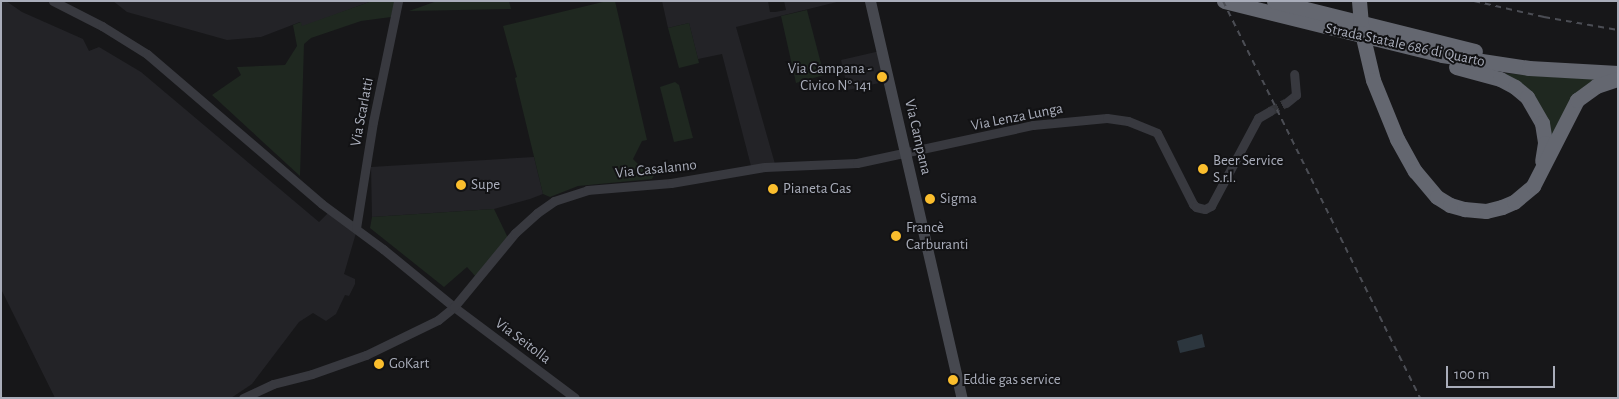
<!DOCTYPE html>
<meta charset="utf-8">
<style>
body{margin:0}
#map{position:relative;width:1619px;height:399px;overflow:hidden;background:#171719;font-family:"Alegreya Sans",sans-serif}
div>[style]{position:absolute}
.built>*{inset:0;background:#232327}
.green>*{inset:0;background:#1f2820}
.water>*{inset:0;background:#2c363e}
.street-tunnel>*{height:9px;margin-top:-4.5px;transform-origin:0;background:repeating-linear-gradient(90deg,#343539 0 9px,transparent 0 13.5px)}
.street>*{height:9px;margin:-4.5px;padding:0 4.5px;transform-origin:4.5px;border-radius:4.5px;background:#38393f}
.secondary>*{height:11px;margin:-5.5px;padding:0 5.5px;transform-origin:5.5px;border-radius:5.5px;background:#46484f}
.highway>*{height:15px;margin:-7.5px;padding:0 7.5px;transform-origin:7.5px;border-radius:7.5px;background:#646770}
.rail>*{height:2px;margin-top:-1px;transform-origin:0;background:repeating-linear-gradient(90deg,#4b4d54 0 6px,transparent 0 11px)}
.highway-bridge>*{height:15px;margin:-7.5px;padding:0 7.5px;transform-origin:7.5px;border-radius:7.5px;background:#646770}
.dots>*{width:14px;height:14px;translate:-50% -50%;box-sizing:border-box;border:2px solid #121214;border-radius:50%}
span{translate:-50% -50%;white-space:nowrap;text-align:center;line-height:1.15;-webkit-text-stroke:4px #121214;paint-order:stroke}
.street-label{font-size:15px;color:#a9adba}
.poi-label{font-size:15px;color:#a9adba}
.right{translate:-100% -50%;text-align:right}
.left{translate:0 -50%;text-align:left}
.frame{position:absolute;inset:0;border:2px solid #a9adba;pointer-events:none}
.scale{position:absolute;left:1446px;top:366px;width:109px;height:22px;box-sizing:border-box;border:2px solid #a9adba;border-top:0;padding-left:6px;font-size:15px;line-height:18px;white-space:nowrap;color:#a9adba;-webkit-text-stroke:4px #121214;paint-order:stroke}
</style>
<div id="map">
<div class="built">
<div style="clip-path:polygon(1px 1px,6px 1px,22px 12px,83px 39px,89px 51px,99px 47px,141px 72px,319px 222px,328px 213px,356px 233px,344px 274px,355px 279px,355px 284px,349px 296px,345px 295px,336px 314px,326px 321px,313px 313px,299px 322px,252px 384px,231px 398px,55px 398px,1px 289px)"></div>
<div style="clip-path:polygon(113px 1px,372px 1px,302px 27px,300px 22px,261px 37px,227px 40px,127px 12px)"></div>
<div style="clip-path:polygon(662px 1px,768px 1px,770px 12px,775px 12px,786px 10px,784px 1px,841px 1px,736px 27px,775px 164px,751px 166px,722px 54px,698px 59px,689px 23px,668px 28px)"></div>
<div style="clip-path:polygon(880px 51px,888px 81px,848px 90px,841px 60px)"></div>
<div style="clip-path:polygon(534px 157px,543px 194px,530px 199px,494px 209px,372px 217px,371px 167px)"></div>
</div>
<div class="green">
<div style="clip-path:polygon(372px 1px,395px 1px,391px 17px,361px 21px,311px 38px,304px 44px,300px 176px,212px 95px,241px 75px,237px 67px,285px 65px,297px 46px,293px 25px,301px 22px,302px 26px)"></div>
<div style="clip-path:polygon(437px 1px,509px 1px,511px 9px,409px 11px)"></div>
<div style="clip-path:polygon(607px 1px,615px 1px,647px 140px,642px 141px,633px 159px,643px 169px,652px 167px,654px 175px,652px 179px,578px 186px,550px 197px,543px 194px,515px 78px,517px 77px,503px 26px)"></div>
<div style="clip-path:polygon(807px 10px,824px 75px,796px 83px,781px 16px)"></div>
<div style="clip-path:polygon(689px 23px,699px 63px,679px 68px,668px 28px)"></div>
<div style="clip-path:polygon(1502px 73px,1553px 77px,1600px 79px,1552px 141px)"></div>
<div style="clip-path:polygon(675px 82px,679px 85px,693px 138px,674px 142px,660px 87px)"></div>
<div style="clip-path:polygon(494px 209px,508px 238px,476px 277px,467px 267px,444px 287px,370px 228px,372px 217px)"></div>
</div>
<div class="water">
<div style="clip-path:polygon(1202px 334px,1205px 347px,1180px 353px,1177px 341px)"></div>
</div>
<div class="street-tunnel">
<div style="left:1270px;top:111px;width:18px;rotate:-27deg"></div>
</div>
<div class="street">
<div style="left:53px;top:1px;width:55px;rotate:27deg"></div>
<div style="left:102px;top:26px;width:53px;rotate:31.9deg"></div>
<div style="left:147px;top:54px;width:230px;rotate:40.6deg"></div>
<div style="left:322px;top:204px;width:76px;rotate:36.4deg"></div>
<div style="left:383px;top:249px;width:92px;rotate:39.2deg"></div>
<div style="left:454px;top:307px;width:151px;rotate:36.9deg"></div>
<div style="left:1286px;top:103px;width:13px;rotate:-39deg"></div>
<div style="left:1296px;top:95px;width:21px;rotate:-95deg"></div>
<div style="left:356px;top:228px;width:107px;rotate:-80.9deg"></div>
<div style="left:373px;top:122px;width:124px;rotate:-78.3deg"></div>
<div style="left:243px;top:398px;width:33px;rotate:-25deg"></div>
<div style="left:273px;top:384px;width:40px;rotate:-14.4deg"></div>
<div style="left:312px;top:374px;width:57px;rotate:-19.4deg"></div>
<div style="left:366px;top:355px;width:80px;rotate:-25.9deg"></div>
<div style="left:438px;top:320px;width:21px;rotate:-39deg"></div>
<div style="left:454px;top:307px;width:96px;rotate:-50.5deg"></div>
<div style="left:515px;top:233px;width:30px;rotate:-42deg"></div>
<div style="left:537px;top:213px;width:21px;rotate:-35deg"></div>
<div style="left:554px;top:201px;width:35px;rotate:-18deg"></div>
<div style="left:587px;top:190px;width:84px;rotate:-4.8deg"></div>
<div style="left:671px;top:183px;width:95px;rotate:-9.7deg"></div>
<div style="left:765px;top:167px;width:92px;rotate:-2.5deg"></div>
<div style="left:857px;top:163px;width:180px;rotate:-12.2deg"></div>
<div style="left:1033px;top:125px;width:74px;rotate:-5.4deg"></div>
<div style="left:1107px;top:118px;width:21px;rotate:8deg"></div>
<div style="left:1128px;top:121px;width:31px;rotate:22deg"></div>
<div style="left:1157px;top:133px;width:80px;rotate:63.1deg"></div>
<div style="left:1193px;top:204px;width:4px;rotate:45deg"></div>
<div style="left:1196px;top:207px;width:9px;rotate:13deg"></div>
<div style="left:1205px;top:209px;width:7px;rotate:-27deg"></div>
<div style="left:1211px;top:206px;width:100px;rotate:-61.9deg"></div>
<div style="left:1258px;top:118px;width:14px;rotate:-30deg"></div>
</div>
<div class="secondary">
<div style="left:870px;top:1px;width:408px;rotate:77deg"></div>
</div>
<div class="highway">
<div style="left:1224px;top:1px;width:225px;rotate:13.9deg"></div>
<div style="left:1442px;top:55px;width:88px;rotate:8.5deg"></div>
<div style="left:1529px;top:68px;width:89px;rotate:3.2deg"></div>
<div style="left:1274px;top:1px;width:207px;rotate:14deg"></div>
<div style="left:1456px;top:67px;width:46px;rotate:15.3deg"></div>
<div style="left:1500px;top:79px;width:17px;rotate:28deg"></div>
<div style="left:1515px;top:87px;width:16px;rotate:40deg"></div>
<div style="left:1527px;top:97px;width:30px;rotate:60deg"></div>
<div style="left:1542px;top:123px;width:20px;rotate:81deg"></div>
<div style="left:1545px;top:143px;width:18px;rotate:99deg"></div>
<div style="left:1397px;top:139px;width:37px;rotate:61deg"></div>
<div style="left:1415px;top:171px;width:34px;rotate:50deg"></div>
<div style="left:1437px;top:197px;width:15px;rotate:32deg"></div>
<div style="left:1450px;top:205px;width:15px;rotate:16deg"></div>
<div style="left:1464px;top:209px;width:22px;rotate:5deg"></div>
<div style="left:1486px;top:211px;width:16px;rotate:-14deg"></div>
<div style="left:1502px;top:207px;width:13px;rotate:-23deg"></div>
<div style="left:1514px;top:202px;width:25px;rotate:-40deg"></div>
<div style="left:1533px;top:186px;width:97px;rotate:-62.9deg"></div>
<div style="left:1577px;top:100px;width:24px;rotate:-36deg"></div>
<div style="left:1596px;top:86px;width:23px;rotate:-18deg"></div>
</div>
<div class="rail">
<div style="left:1223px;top:1px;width:443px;rotate:63.6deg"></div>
<div style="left:1474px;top:1px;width:72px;rotate:12.9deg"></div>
<div style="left:1544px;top:17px;width:75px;rotate:10deg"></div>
</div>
<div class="highway-bridge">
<div style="left:1359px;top:1px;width:32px;rotate:85deg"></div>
<div style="left:1362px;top:33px;width:48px;rotate:76.8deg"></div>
<div style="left:1373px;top:80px;width:64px;rotate:67.9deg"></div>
</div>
<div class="dots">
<div style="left:882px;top:77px;background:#fbbe2d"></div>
<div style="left:1203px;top:169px;background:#fbbe2d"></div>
<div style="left:461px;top:185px;background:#fbbe2d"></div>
<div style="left:773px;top:189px;background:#fbbe2d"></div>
<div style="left:930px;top:199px;background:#fbbe2d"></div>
<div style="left:896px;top:236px;background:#fbbe2d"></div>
<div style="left:379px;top:364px;background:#fbbe2d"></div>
<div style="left:953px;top:380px;background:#fbbe2d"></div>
</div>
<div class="street-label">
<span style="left:1405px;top:45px;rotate:12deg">Strada Statale 686 di Quarto</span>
<span style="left:362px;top:112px;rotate:-79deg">Via Scarlatti</span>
<span style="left:1017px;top:117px;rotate:-11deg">Via Lenza Lunga</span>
<span style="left:918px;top:137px;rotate:77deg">Via Campana</span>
<span style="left:656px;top:169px;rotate:-6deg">Via Casalanno</span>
<span style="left:523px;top:341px;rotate:37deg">Via Seitolla</span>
</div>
<div class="poi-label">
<span class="right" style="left:872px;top:77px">Via Campana -<br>Civico N° 141</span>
<span class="left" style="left:1213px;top:169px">Beer Service<br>S.r.l.</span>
<span class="left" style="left:471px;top:185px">Supe</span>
<span class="left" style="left:783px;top:189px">Pianeta Gas</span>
<span class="left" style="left:940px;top:199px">Sigma</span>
<span class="left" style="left:906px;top:236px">Francè<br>Carburanti</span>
<span class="left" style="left:389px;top:364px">GoKart</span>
<span class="left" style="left:963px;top:380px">Eddie gas service</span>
</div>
<div class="frame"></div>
<div class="scale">100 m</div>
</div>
